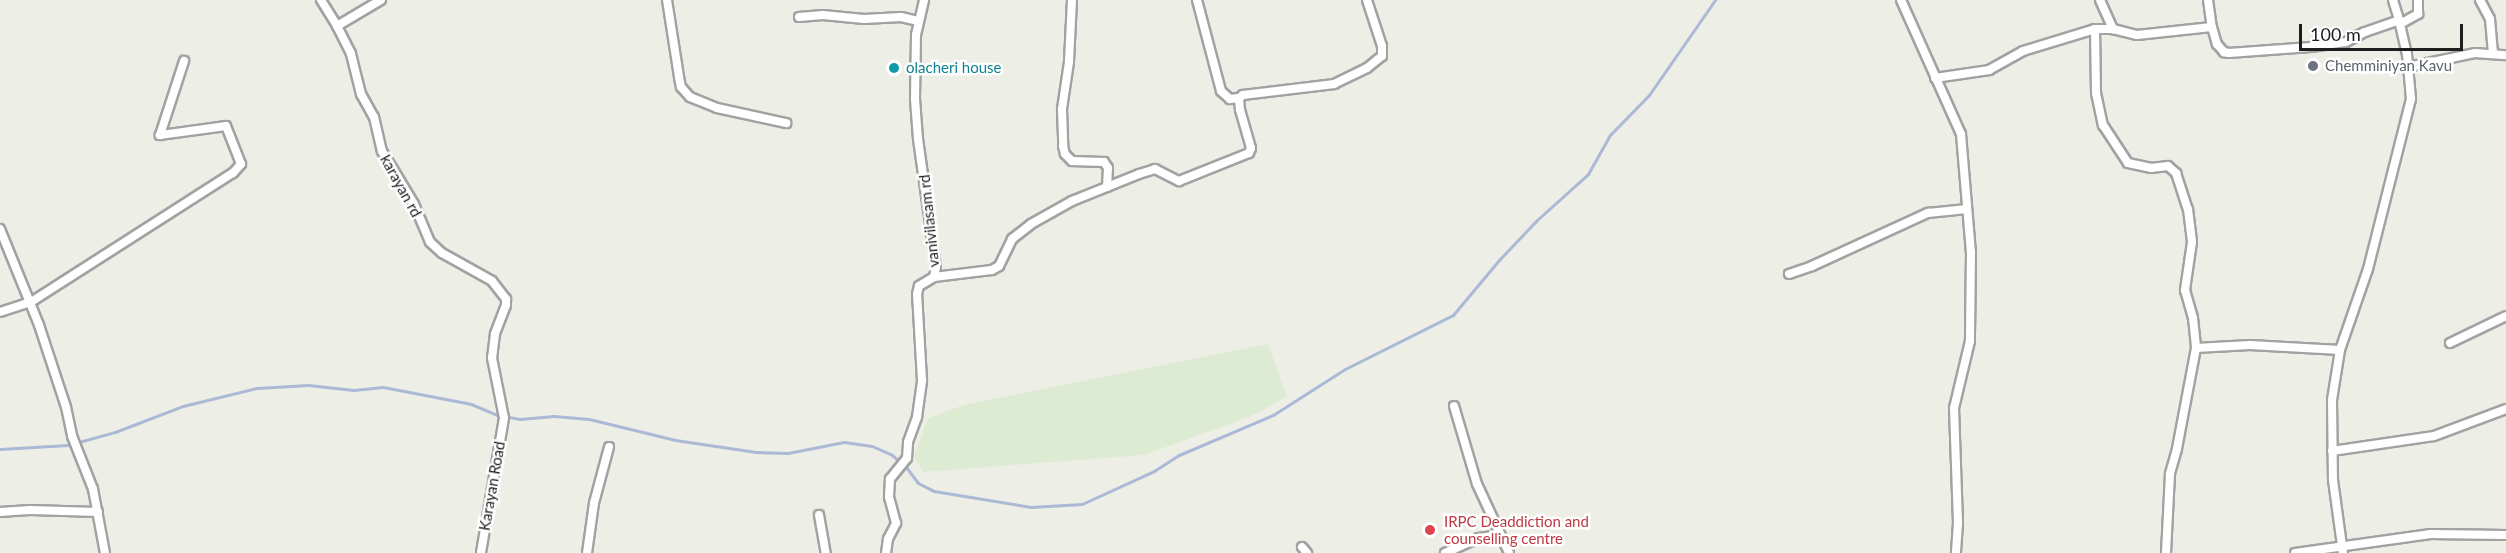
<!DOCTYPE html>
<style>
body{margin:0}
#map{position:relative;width:2506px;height:553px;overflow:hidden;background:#edeee6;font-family:Lato,sans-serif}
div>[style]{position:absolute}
.farmland>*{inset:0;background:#deebd3}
.stream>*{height:3px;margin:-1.5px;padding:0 1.5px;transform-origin:1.5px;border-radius:1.5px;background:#abb9d7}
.roads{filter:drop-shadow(2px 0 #a2a2a2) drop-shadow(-2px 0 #a2a2a2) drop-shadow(0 2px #a2a2a2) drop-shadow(0 -2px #a2a2a2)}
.minor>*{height:8px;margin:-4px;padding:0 4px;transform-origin:4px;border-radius:4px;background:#fff}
.dots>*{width:16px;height:16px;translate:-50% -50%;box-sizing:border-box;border:3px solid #fff;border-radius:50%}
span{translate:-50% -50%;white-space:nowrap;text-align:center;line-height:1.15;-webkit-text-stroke:5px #fff;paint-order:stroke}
.worship-label{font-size:15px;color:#5b616d}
.left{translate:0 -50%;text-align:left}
.culture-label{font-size:15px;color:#0d838f}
.street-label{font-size:15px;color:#1e1e1e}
.health-label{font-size:15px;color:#be3a42}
.scale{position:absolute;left:2299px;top:24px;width:164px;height:27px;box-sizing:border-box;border:3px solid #1e1e1e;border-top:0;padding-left:8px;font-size:18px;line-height:21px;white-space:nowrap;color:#1e1e1e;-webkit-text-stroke:4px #fff;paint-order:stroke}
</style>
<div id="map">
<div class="farmland">
<div style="clip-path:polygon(1268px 344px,1287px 397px,1249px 417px,1144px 455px,923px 472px,914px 456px,928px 418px,964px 405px)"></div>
</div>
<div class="stream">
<div style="left:0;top:449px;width:68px;rotate:-3.4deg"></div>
<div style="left:68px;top:445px;width:49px;rotate:-15.5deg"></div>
<div style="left:115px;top:432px;width:73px;rotate:-20.9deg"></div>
<div style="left:183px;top:406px;width:76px;rotate:-13.7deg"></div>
<div style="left:257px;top:388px;width:51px;rotate:-3.4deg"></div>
<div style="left:308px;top:385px;width:46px;rotate:6.2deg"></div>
<div style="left:354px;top:390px;width:29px;rotate:-6deg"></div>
<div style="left:383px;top:387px;width:90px;rotate:10.9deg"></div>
<div style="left:471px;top:404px;width:28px;rotate:23deg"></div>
<div style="left:497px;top:415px;width:23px;rotate:10deg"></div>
<div style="left:520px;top:419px;width:34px;rotate:-5deg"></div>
<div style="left:554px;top:416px;width:35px;rotate:5deg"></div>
<div style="left:589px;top:419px;width:89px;rotate:13.7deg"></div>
<div style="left:675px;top:440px;width:82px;rotate:8.4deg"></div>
<div style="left:756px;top:452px;width:32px;rotate:2deg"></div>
<div style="left:788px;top:453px;width:57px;rotate:-11.1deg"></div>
<div style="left:844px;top:442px;width:28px;rotate:8deg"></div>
<div style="left:872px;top:446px;width:22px;rotate:24deg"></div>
<div style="left:892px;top:455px;width:18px;rotate:41deg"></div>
<div style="left:906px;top:467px;width:20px;rotate:53deg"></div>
<div style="left:918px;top:483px;width:18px;rotate:27deg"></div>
<div style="left:934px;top:491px;width:98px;rotate:9.4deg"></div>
<div style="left:1031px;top:507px;width:51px;rotate:-3.4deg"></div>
<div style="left:1082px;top:504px;width:79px;rotate:-24.6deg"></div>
<div style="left:1154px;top:471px;width:30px;rotate:-33deg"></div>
<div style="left:1179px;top:455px;width:102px;rotate:-23.1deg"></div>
<div style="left:1273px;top:415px;width:85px;rotate:-32.6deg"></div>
<div style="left:1345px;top:369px;width:121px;rotate:-26.6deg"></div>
<div style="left:1453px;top:315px;width:72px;rotate:-50.1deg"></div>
<div style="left:1499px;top:260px;width:55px;rotate:-46.5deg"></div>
<div style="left:1537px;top:220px;width:69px;rotate:-42deg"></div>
<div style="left:1588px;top:174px;width:45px;rotate:-60.6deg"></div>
<div style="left:1610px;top:135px;width:56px;rotate:-45.7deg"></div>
<div style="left:1649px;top:95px;width:116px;rotate:-55.2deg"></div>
</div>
<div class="roads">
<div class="minor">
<div style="left:321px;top:0;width:31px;rotate:58deg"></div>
<div style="left:337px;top:26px;width:51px;rotate:-30.6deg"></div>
<div style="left:667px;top:0;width:78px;rotate:81.1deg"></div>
<div style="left:679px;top:77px;width:10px;rotate:79deg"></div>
<div style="left:681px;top:87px;width:13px;rotate:48deg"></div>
<div style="left:690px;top:97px;width:29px;rotate:22deg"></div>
<div style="left:717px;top:108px;width:71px;rotate:12.3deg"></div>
<div style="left:1072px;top:0;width:62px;rotate:92.8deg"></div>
<div style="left:1069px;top:62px;width:48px;rotate:98.5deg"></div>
<div style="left:1062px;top:109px;width:37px;rotate:88deg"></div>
<div style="left:1063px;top:146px;width:8px;rotate:76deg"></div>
<div style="left:1065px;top:154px;width:10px;rotate:45deg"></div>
<div style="left:1072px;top:161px;width:32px;rotate:2deg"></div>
<div style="left:1104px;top:162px;width:7px;rotate:56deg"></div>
<div style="left:1108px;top:168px;width:19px;rotate:93deg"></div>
<div style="left:1197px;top:0;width:94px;rotate:75.2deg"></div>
<div style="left:1221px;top:91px;width:12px;rotate:42deg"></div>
<div style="left:1230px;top:99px;width:9px;rotate:-6deg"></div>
<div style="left:1901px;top:0;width:147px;rotate:65.9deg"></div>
<div style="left:1961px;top:134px;width:119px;rotate:85.2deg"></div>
<div style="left:1971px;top:253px;width:88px;rotate:90.7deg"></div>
<div style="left:1970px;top:341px;width:69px;rotate:103.4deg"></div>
<div style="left:1954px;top:408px;width:115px;rotate:88deg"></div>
<div style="left:1958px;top:523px;width:30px;rotate:94deg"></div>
<div style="left:2100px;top:0;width:32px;rotate:66deg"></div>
<div style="left:2208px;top:0;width:27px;rotate:82deg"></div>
<div style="left:2393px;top:0;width:21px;rotate:73deg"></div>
<div style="left:2480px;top:0;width:21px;rotate:62deg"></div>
<div style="left:2490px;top:19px;width:35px;rotate:85deg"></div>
<div style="left:799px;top:17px;width:24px;rotate:-5deg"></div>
<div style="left:823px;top:15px;width:41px;rotate:5.6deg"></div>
<div style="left:864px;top:19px;width:37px;rotate:-3deg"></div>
<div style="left:901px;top:17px;width:18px;rotate:13deg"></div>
<div style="left:2400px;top:24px;width:21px;rotate:-29deg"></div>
<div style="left:2418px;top:14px;width:14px;rotate:-90deg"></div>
<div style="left:337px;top:26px;width:31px;rotate:63deg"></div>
<div style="left:351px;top:54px;width:41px;rotate:76deg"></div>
<div style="left:361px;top:94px;width:26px;rotate:61deg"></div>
<div style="left:374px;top:117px;width:35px;rotate:77deg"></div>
<div style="left:382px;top:151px;width:62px;rotate:58.9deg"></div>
<div style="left:414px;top:204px;width:41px;rotate:67.2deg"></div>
<div style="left:430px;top:242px;width:16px;rotate:43deg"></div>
<div style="left:442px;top:253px;width:57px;rotate:29.2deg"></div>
<div style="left:492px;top:281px;width:23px;rotate:52deg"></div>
<div style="left:506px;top:299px;width:6px;rotate:90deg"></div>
<div style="left:506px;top:305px;width:31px;rotate:111deg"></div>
<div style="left:495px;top:334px;width:24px;rotate:97deg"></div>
<div style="left:492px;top:358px;width:61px;rotate:78.7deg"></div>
<div style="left:504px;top:418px;width:137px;rotate:99.7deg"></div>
<div style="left:2095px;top:29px;width:64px;rotate:89.1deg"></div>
<div style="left:2096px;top:93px;width:33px;rotate:78deg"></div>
<div style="left:2103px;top:125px;width:45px;rotate:56.7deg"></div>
<div style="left:2128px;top:163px;width:24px;rotate:12deg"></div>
<div style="left:2151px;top:168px;width:17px;rotate:-7deg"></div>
<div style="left:2168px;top:166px;width:11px;rotate:41deg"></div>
<div style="left:2176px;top:173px;width:38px;rotate:72deg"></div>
<div style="left:2188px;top:209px;width:33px;rotate:83deg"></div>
<div style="left:2192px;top:242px;width:49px;rotate:98.3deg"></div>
<div style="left:2185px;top:290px;width:29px;rotate:74deg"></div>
<div style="left:2193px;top:318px;width:30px;rotate:84deg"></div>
<div style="left:2196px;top:348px;width:103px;rotate:100.7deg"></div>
<div style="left:2177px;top:449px;width:26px;rotate:106deg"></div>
<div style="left:2170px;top:474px;width:79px;rotate:92.9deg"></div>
<div style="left:2408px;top:67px;width:68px;rotate:-11.8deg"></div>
<div style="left:2475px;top:53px;width:31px;rotate:4deg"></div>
<div style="left:1935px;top:78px;width:55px;rotate:-8.4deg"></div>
<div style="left:1989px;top:70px;width:39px;rotate:-29deg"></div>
<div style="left:2023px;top:51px;width:75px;rotate:-17deg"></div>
<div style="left:2095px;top:29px;width:18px"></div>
<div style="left:2113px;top:29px;width:25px;rotate:14deg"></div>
<div style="left:2137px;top:35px;width:75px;rotate:-6.1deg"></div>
<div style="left:2212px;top:27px;width:18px;rotate:74deg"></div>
<div style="left:2217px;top:44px;width:11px;rotate:49deg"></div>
<div style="left:2224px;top:52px;width:5px;rotate:11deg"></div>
<div style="left:2229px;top:53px;width:82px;rotate:-4.2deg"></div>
<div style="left:2311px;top:47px;width:35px;rotate:-8deg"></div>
<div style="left:2346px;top:42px;width:21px;rotate:-28deg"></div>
<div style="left:2365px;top:32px;width:36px;rotate:-19deg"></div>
<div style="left:2399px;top:20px;width:35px;rotate:77deg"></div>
<div style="left:2407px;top:54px;width:45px;rotate:84.9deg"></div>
<div style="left:2411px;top:99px;width:175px;rotate:104.2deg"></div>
<div style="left:2368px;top:269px;width:86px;rotate:109.1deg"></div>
<div style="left:2340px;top:350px;width:51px;rotate:99.1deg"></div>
<div style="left:2332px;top:400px;width:80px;rotate:89.3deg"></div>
<div style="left:2333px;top:480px;width:74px;rotate:82.2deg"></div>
<div style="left:0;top:229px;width:104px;rotate:67.9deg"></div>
<div style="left:39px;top:325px;width:86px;rotate:71.8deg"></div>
<div style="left:66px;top:407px;width:30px;rotate:78deg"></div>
<div style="left:72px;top:436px;width:57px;rotate:68.4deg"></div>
<div style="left:93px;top:489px;width:65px;rotate:79.4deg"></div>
<div style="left:1789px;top:274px;width:24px;rotate:-19deg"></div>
<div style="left:1812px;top:266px;width:128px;rotate:-24.6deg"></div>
<div style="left:1928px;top:213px;width:39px;rotate:-6deg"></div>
<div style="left:934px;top:277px;width:58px;rotate:-6.9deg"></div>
<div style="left:992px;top:270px;width:8px;rotate:-30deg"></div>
<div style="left:999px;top:266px;width:30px;rotate:-64deg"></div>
<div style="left:1012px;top:239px;width:24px;rotate:-38deg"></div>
<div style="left:1031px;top:224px;width:47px;rotate:-29.3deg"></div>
<div style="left:1072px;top:201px;width:72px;rotate:-21.9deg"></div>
<div style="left:1139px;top:174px;width:17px;rotate:-17deg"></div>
<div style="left:1155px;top:169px;width:27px;rotate:27deg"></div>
<div style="left:1179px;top:181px;width:75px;rotate:-21.8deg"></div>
<div style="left:1249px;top:153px;width:5px;rotate:-68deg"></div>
<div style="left:1251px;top:148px;width:40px;rotate:-106deg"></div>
<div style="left:1240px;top:110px;width:12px;rotate:-95deg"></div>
<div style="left:1239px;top:98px;width:5px;rotate:-37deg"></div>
<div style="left:1243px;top:95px;width:92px;rotate:-6.9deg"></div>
<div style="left:1334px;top:84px;width:37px;rotate:-26deg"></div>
<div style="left:1367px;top:68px;width:19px;rotate:-39deg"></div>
<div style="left:1382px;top:56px;width:10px;rotate:-90deg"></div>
<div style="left:1382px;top:46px;width:48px;rotate:-108.1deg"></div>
<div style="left:0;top:312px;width:33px;rotate:-18deg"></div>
<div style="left:31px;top:302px;width:240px;rotate:-32.6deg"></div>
<div style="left:233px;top:173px;width:12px;rotate:-48deg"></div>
<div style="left:241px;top:164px;width:41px;rotate:-111.5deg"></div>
<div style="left:226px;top:126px;width:67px;rotate:172.2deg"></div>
<div style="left:160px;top:135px;width:78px;rotate:-72deg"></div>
<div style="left:2450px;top:343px;width:62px;rotate:-25.7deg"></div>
<div style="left:2196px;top:348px;width:54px;rotate:-3.2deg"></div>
<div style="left:2250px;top:345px;width:90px;rotate:3.2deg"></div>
<div style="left:1454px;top:406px;width:81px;rotate:73.6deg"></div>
<div style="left:1477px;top:484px;width:76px;rotate:65.1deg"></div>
<div style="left:2332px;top:451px;width:103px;rotate:-8.4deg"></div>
<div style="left:2434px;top:436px;width:77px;rotate:-20.6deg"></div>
<div style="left:0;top:512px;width:30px;rotate:-4deg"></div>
<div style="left:30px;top:510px;width:68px;rotate:1.7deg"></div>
<div style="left:819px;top:515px;width:39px;rotate:80deg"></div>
<div style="left:1302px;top:547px;width:8px;rotate:50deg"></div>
<div style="left:587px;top:553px;width:50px;rotate:-82deg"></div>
<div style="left:594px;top:503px;width:58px;rotate:-75deg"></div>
<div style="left:886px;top:553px;width:14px;rotate:-82deg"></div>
<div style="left:888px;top:539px;width:18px;rotate:-63deg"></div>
<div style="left:896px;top:523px;width:27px;rotate:-105deg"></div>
<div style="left:889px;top:497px;width:18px;rotate:-87deg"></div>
<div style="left:890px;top:479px;width:27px;rotate:-51deg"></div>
<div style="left:907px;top:458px;width:16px;rotate:-86deg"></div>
<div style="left:908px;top:442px;width:27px;rotate:-70deg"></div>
<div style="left:917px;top:417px;width:37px;rotate:-82deg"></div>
<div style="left:922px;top:380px;width:86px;rotate:-93.3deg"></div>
<div style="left:917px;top:294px;width:8px;rotate:-76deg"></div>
<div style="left:919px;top:286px;width:17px;rotate:-31deg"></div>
<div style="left:934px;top:277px;width:10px;rotate:-79deg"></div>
<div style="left:936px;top:267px;width:129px;rotate:-98deg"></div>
<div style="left:918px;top:139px;width:40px;rotate:-94.3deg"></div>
<div style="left:915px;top:99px;width:64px;rotate:-89.1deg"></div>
<div style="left:916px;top:35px;width:36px;rotate:-77deg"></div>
<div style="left:1445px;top:553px;width:37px;rotate:-24deg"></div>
<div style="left:1479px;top:538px;width:21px;rotate:-8deg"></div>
<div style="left:2295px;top:553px;width:137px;rotate:-8deg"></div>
<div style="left:2431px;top:534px;width:75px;rotate:0.8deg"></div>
</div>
</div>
<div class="dots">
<div style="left:2313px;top:66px;background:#6b7280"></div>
<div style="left:894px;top:68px;background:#0f9aa8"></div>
<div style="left:1430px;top:530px;background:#e0444e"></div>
</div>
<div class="worship-label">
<span class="left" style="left:2325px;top:66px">Chemminiyan Kavu</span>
</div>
<div class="culture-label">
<span class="left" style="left:906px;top:68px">olacheri house</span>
</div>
<div class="street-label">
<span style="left:401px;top:186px;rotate:61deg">karayan rd</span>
<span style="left:929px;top:221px;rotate:-96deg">vanivilasam rd</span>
<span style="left:492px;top:486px;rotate:-80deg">Karayan Road</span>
</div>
<div class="health-label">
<span class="left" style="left:1444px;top:530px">IRPC Deaddiction and<br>counselling centre</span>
</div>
<div class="scale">100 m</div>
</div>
